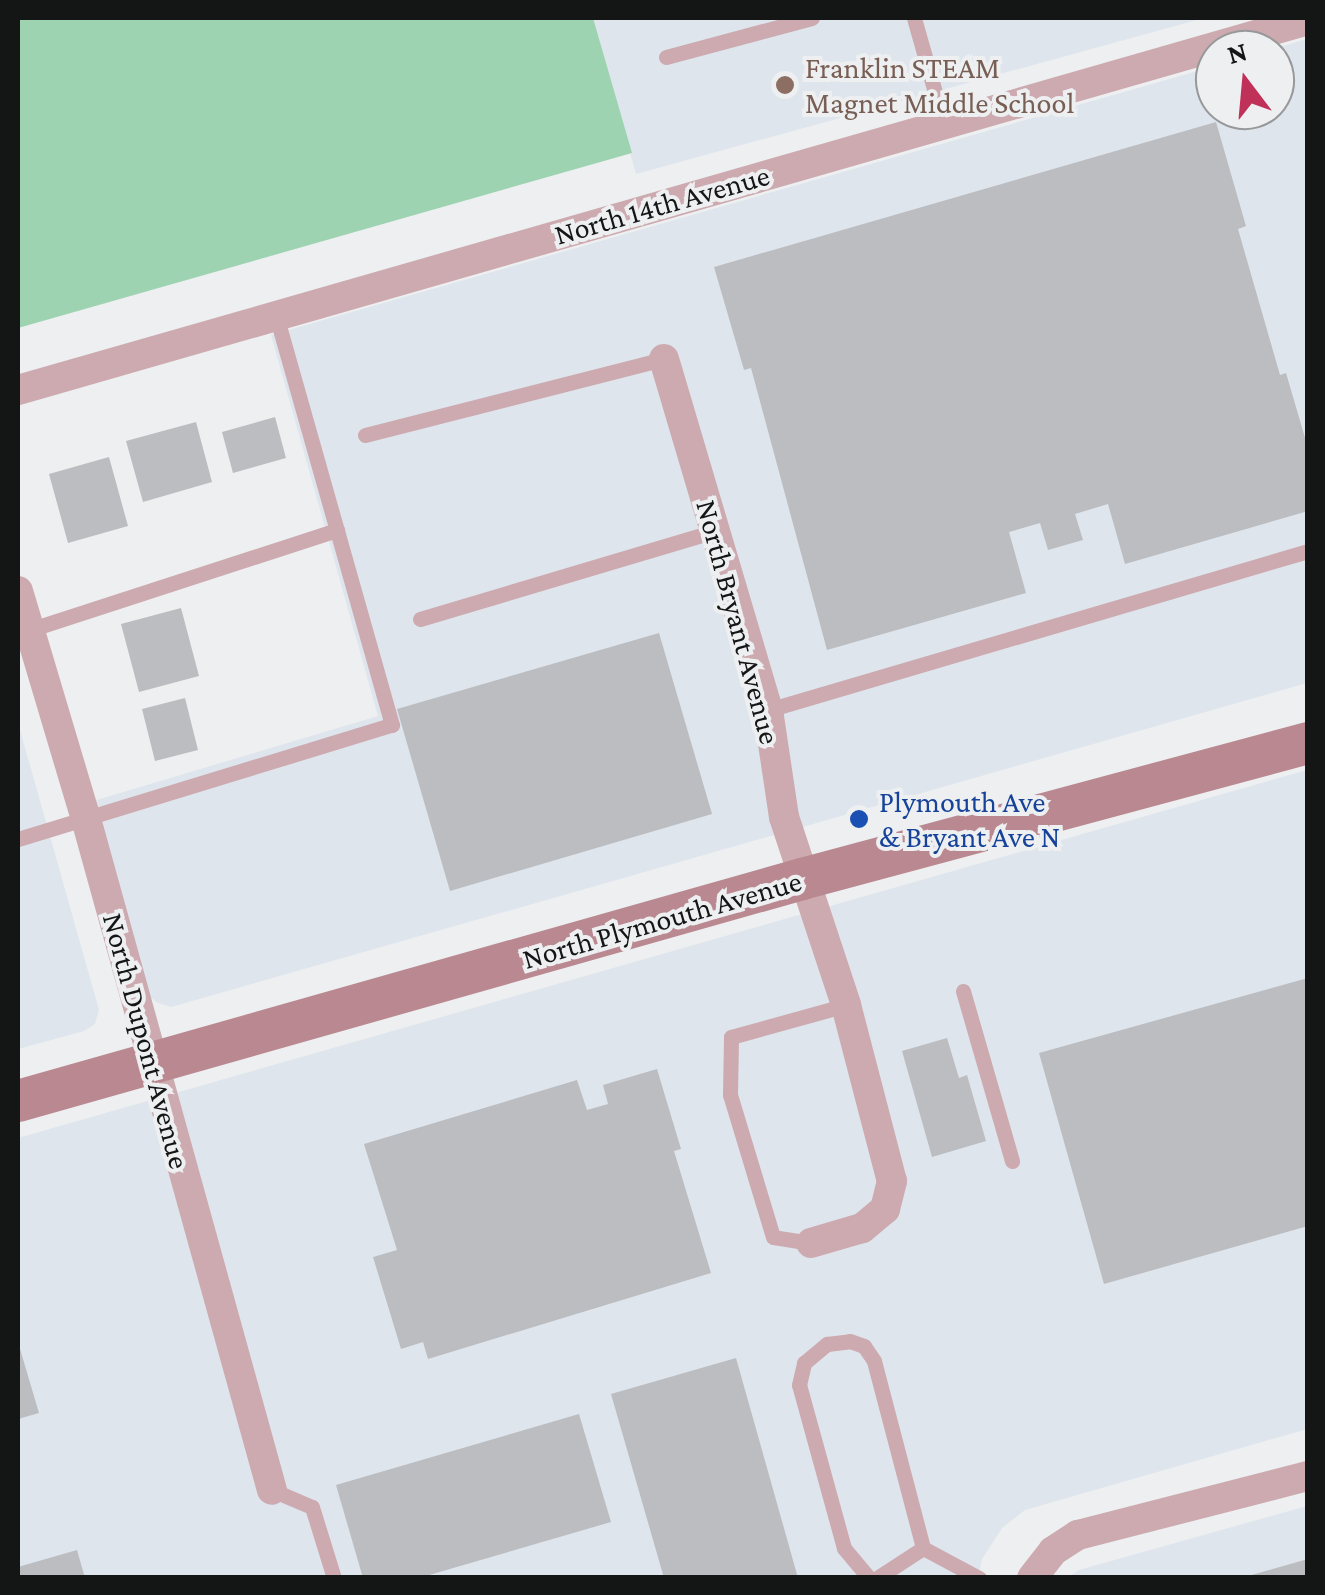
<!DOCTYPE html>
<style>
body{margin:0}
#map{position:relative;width:1325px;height:1595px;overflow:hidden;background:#edeff1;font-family:"Crimson Pro",serif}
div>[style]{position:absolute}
.built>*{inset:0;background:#dee5ed}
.green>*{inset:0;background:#9dd3b0}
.building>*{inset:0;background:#bcbdc0}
.service>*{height:15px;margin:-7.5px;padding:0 7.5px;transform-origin:7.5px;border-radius:7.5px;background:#ccaaaf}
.minor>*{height:30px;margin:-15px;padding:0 15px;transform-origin:15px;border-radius:15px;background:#ccaaaf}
.secondary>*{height:42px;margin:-21px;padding:0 21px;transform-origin:21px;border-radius:21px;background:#b98890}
.dots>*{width:28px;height:28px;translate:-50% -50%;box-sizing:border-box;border:5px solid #edeff1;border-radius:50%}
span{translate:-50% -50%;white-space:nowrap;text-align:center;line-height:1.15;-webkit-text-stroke:8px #edeff1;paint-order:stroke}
.education-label{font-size:30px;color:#785e54}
.left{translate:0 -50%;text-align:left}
.street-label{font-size:30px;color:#141515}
.transit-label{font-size:30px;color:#164399}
.frame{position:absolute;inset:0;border:20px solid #141515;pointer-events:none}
.north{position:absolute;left:1195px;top:30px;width:100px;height:100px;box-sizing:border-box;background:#edeff1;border:2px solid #969899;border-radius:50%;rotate:344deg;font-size:28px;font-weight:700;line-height:40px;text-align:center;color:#141515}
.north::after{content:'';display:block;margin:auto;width:35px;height:45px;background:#c0315a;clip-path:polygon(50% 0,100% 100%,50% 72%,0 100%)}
</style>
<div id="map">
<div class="built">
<div style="clip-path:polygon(593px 18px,1204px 18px,636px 174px)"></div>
<div style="clip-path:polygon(1307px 39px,1307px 683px,171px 1007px,156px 1002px,144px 991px,90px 802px,378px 716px,271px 335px,1215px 66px,1215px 110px,1275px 110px,1275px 50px,1270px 50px)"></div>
<div style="clip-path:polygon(18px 723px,99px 1010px,95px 1024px,84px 1031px,18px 1049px)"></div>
<div style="clip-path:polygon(1307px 770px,1307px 1429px,1025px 1510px,1002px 1528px,982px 1559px,978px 1577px,18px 1577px,18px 1138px)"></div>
<div style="clip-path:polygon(1307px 1506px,1307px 1577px,1067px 1578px,1079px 1570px)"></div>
</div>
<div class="green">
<div style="clip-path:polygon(18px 18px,593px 18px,632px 153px,18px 328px)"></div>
</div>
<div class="building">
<div style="clip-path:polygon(1216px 122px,1246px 226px,1238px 229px,1280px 375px,1286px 373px,1308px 448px,1308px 511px,1125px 564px,1108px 504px,1075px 514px,1083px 540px,1048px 550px,1040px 523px,1009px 532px,1026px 593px,827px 650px,751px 368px,744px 370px,714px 267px)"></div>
<div style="clip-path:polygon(275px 417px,286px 458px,233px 473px,222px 432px)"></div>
<div style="clip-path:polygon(196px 422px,212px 482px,143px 502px,126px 441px)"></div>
<div style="clip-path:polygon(109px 457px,128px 526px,68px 543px,49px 474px)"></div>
<div style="clip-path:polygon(181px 608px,199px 676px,139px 692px,121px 624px)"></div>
<div style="clip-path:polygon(659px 633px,712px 814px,450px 891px,397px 709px)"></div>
<div style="clip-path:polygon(185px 698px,198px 750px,155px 761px,142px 709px)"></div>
<div style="clip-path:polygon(1308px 978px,1308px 1226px,1104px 1284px,1039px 1053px)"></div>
<div style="clip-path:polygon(947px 1038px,959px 1078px,967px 1075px,986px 1141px,932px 1157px,902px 1051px)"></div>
<div style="clip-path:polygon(657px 1069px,681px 1149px,674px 1151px,711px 1273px,428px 1359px,423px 1342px,401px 1349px,373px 1257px,397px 1250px,364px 1144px,577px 1080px,587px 1110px,608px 1104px,603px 1085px)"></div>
<div style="clip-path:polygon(18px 1342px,39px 1413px,18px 1419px)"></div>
<div style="clip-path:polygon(736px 1358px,798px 1578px,664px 1578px,611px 1394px)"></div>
<div style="clip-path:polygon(579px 1414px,611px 1522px,419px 1578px,363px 1578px,336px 1485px)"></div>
<div style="clip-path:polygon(77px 1550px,85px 1578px,18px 1578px,18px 1567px)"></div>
<div style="clip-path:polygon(1308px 1559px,1308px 1578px,1248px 1578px,1248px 1576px)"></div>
</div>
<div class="service">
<div style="left:914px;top:18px;width:110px;rotate:74.2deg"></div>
<div style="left:666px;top:57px;width:151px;rotate:-15deg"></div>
<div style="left:365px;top:435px;width:309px;rotate:-14.3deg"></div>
<div style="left:420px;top:619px;width:308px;rotate:-16.6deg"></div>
<div style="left:29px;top:630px;width:324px;rotate:-18deg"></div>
<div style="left:768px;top:710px;width:563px;rotate:-16.41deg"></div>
<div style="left:18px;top:839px;width:391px;rotate:-17deg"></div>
<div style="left:392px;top:725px;width:426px;rotate:-105.8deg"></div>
<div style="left:963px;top:991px;width:177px;rotate:73.9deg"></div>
<div style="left:811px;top:1243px;width:38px;rotate:-171deg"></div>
<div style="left:773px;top:1237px;width:148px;rotate:-106.8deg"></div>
<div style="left:730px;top:1095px;width:58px;rotate:-89deg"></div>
<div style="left:731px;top:1037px;width:119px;rotate:-15.5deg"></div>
<div style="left:272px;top:1490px;width:43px;rotate:23deg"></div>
<div style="left:312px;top:1507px;width:74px;rotate:72.8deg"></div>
<div style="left:869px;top:1578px;width:39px;rotate:-130deg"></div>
<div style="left:844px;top:1548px;width:169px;rotate:-105.4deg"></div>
<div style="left:799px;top:1385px;width:23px;rotate:-77deg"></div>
<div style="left:804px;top:1363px;width:30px;rotate:-40deg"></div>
<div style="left:827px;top:1344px;width:23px;rotate:-7deg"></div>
<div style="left:850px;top:1341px;width:15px;rotate:20deg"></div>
<div style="left:864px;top:1346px;width:18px;rotate:56deg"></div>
<div style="left:874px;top:1361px;width:193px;rotate:75.3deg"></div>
<div style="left:877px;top:1578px;width:55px;rotate:-33.1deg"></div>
<div style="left:923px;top:1548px;width:64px;rotate:28.2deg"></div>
</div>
<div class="minor">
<div style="left:664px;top:359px;width:366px;rotate:73.5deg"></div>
<div style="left:768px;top:710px;width:108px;rotate:81.5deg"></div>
<div style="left:784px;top:817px;width:198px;rotate:71.7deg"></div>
<div style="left:846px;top:1005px;width:182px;rotate:75.4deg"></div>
<div style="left:892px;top:1181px;width:29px;rotate:104deg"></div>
<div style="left:885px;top:1209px;width:30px;rotate:140deg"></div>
<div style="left:862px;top:1228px;width:53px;rotate:163.6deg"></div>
<div style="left:18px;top:390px;width:1342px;rotate:-16deg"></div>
<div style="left:18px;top:591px;width:238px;rotate:73.4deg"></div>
<div style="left:86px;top:819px;width:696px;rotate:74.51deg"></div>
<div style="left:1032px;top:1578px;width:34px;rotate:-52deg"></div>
<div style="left:1053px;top:1551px;width:30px;rotate:-33deg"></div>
<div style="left:1078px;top:1535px;width:237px;rotate:-14.4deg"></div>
</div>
<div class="secondary">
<div style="left:18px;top:1101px;width:815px;rotate:-15.81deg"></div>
<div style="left:802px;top:879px;width:524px;rotate:-15.04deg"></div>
</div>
<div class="dots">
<div style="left:785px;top:85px;background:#8d6e63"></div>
<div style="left:859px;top:819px;background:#1a4fb4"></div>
</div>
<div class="education-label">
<span class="left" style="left:805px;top:85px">Franklin STEAM<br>Magnet Middle School</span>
</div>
<div class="street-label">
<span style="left:662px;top:205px;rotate:-16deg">North 14th Avenue</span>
<span style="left:738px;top:622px;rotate:75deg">North Bryant Avenue</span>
<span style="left:662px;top:920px;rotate:-16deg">North Plymouth Avenue</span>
<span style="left:146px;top:1041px;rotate:75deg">North Dupont Avenue</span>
</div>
<div class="transit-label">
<span class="left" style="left:879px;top:819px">Plymouth Ave<br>&amp; Bryant Ave N</span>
</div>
<div class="frame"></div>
<div class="north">N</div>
</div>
